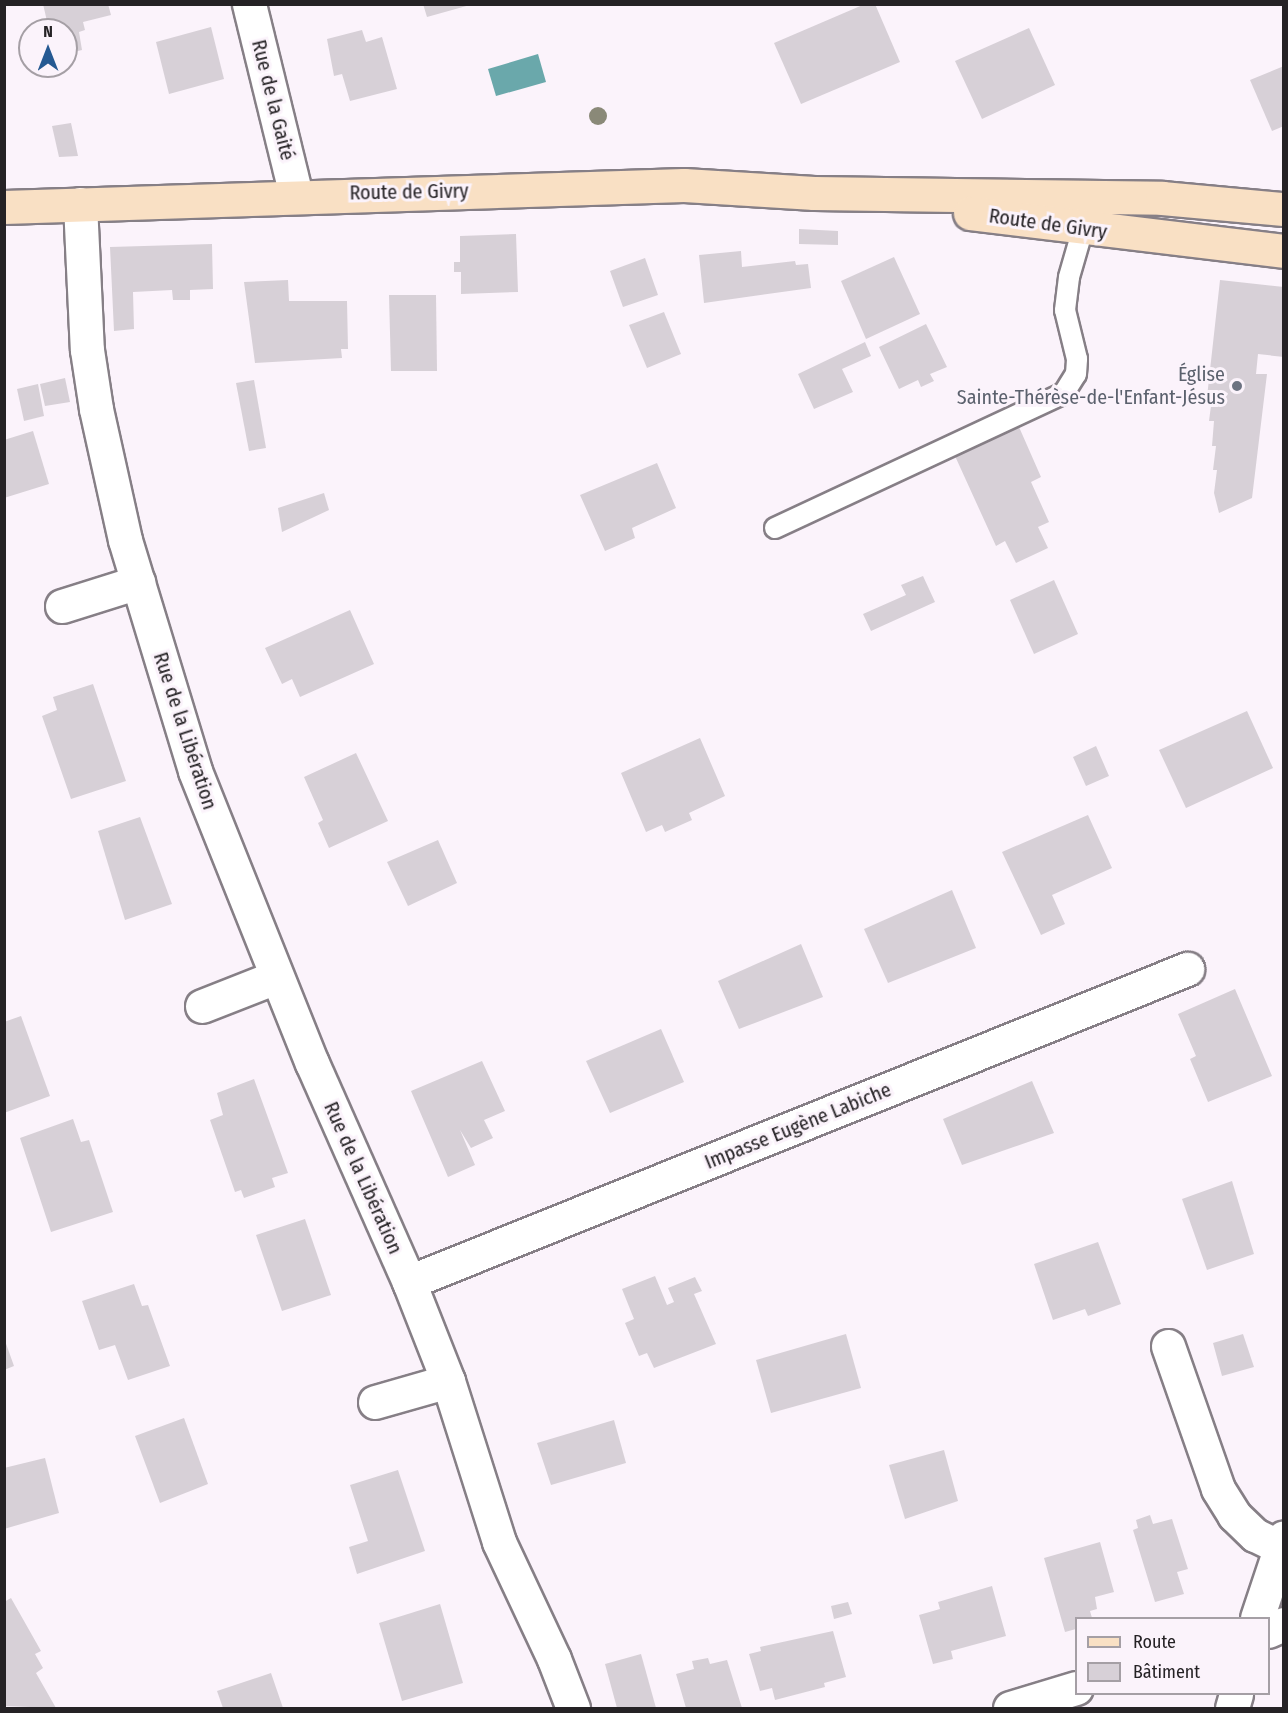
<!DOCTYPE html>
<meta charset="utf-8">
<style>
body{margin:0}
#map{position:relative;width:1288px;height:1713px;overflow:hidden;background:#fbf3fb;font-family:"Fira Sans Condensed",sans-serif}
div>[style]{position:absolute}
.water>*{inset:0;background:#6aa8ab}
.building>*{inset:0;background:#d7d0d7}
.roads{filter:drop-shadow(2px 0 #867f86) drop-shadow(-2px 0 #867f86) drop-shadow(0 2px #867f86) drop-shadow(0 -2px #867f86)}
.service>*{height:20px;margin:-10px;padding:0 10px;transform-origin:10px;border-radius:10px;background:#fff}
.minor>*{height:33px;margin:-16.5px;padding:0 16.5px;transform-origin:16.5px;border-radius:16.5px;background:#fff}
.tertiary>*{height:33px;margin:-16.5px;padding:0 16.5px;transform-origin:16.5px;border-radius:16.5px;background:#fff}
.secondary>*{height:33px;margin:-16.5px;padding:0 16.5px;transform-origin:16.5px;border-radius:16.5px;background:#f9e0c4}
.trees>*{width:18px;height:18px;margin:-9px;border-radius:50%;background:#8a8978}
.dots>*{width:16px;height:16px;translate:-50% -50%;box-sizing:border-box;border:3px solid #fbf3fb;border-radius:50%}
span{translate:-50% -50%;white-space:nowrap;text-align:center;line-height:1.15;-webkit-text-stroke:6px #fbf3fb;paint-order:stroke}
.street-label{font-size:20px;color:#252225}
.worship-label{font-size:20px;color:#5b616d}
.right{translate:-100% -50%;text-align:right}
.frame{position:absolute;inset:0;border:6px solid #252225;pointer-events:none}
.legend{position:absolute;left:1075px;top:1617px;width:195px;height:78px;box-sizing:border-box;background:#fbf3fb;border:2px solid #a59fa5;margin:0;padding:8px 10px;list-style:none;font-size:18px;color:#252225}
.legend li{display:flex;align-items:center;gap:12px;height:30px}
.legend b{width:30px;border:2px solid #a59fa5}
.north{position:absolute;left:18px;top:18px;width:60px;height:60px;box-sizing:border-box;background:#fbf3fb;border:2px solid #a59fa5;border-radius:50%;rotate:0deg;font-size:16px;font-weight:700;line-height:24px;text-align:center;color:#252225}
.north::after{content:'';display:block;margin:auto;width:21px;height:27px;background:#255992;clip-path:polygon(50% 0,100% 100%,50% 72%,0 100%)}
</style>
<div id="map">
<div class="water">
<div style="clip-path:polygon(538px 54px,546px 82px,496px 96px,488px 69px)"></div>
</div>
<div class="building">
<div style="clip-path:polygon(43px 4px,108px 4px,111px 15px,83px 22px,85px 30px,79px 32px,82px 50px,66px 54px,66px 30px,49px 30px)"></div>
<div style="clip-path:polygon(423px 4px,470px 4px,470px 5px,427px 17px)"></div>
<div style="clip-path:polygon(865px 4px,875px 4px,900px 62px,801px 104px,774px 43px)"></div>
<div style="clip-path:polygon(211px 27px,224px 79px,169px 94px,156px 42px)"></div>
<div style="clip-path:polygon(1029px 28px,1055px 85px,982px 119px,955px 61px)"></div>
<div style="clip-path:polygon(362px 30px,366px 42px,382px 37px,397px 89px,350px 101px,342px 74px,334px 76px,327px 39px)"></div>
<div style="clip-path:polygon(1284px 66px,1284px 126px,1272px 131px,1250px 80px)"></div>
<div style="clip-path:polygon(71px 123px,78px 156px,59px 157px,52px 126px)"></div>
<div style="clip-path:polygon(799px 229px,838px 231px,838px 245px,799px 244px)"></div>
<div style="clip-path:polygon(516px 234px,518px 292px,461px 294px,461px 272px,454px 272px,454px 262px,460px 262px,460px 236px)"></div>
<div style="clip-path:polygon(212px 244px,213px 289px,190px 290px,190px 300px,173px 300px,172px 290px,133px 292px,134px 329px,114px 331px,110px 247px)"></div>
<div style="clip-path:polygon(741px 251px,742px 267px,795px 261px,796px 265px,808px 264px,811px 288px,704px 303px,699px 255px)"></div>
<div style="clip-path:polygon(894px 257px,920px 314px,866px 339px,841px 281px)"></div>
<div style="clip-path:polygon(645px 258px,658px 295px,623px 307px,610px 271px)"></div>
<div style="clip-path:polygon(288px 280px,289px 301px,347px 301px,348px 349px,341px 349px,342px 358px,255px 363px,244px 282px)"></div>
<div style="clip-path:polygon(1220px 280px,1284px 287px,1284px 357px,1258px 354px,1256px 374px,1267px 374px,1252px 498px,1219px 513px,1214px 493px,1217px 470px,1213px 470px,1216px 446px,1212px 446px,1214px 421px,1209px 421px,1212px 398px,1207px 397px)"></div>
<div style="clip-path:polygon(389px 295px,436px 295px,437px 371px,391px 371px)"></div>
<div style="clip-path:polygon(664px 312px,681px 354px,647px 368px,629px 325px)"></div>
<div style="clip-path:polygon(926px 324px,947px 367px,930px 374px,934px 381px,921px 387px,918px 380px,899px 389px,879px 347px)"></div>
<div style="clip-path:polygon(865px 342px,871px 356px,842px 369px,853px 392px,814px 409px,798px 374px)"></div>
<div style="clip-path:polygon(65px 378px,70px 402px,45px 406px,40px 384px)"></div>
<div style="clip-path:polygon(254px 380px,266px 448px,249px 451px,236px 383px)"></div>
<div style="clip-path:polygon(38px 384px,44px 416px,24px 421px,17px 389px)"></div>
<div style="clip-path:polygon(1019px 427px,1041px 477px,1031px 482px,1049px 522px,1038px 527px,1048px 548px,1016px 563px,1005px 541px,996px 546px,955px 456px)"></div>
<div style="clip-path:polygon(33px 431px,49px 484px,4px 498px,4px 440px)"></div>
<div style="clip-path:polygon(657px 463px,676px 508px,632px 528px,635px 538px,605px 551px,580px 495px)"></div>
<div style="clip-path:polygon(324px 493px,329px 510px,282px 532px,278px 508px)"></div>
<div style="clip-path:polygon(923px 576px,935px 602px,871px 631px,863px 614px,906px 595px,901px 585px)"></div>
<div style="clip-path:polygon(1054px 580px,1078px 634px,1034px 654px,1010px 600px)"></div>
<div style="clip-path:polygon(350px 610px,374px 664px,300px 697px,292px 679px,282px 684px,265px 648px)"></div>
<div style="clip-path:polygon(93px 684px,126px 781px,71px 799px,42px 716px,57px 710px,53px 697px)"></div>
<div style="clip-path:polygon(1247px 711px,1273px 768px,1186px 808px,1159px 750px)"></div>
<div style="clip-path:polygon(700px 738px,725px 796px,689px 813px,692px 820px,665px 832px,662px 825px,646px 832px,621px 773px)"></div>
<div style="clip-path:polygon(1096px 746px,1109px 776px,1086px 786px,1073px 757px)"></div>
<div style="clip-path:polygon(356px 753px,388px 821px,329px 848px,318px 823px,323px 820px,304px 777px)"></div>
<div style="clip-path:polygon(1088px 815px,1112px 868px,1052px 895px,1065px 924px,1041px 935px,1002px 852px)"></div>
<div style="clip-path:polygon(140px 817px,172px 904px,125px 920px,98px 831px)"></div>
<div style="clip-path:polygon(438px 840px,457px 883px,408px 906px,387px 862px)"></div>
<div style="clip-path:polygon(952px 890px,976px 948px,888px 983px,864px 929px)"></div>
<div style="clip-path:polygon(801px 944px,823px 997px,739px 1029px,718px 981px)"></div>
<div style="clip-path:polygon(1235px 989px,1272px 1076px,1208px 1102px,1190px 1059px,1196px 1056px,1178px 1014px)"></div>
<div style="clip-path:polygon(21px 1016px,50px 1096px,4px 1113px,4px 1022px)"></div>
<div style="clip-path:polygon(661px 1029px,684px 1082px,610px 1113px,586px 1061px)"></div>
<div style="clip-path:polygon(482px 1061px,505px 1111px,484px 1120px,493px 1138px,471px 1148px,460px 1130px,475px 1165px,448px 1177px,411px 1091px)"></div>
<div style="clip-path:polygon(254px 1079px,288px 1173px,272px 1178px,275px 1187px,244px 1198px,241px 1190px,235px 1192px,210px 1120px,223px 1115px,217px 1093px)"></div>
<div style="clip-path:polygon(1032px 1081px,1054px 1133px,962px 1165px,943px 1119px)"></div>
<div style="clip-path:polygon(73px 1119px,81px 1142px,89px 1140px,113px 1212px,51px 1232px,20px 1138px)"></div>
<div style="clip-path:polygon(1232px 1181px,1254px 1254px,1207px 1270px,1182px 1199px)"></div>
<div style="clip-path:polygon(305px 1219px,331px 1295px,282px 1311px,256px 1235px)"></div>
<div style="clip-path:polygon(1098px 1242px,1121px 1304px,1088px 1316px,1085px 1309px,1053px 1320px,1034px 1264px)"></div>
<div style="clip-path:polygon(655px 1276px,667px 1305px,674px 1302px,668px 1288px,695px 1277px,702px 1291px,694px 1294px,716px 1344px,654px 1368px,647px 1353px,639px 1356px,625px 1323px,634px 1319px,622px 1289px)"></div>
<div style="clip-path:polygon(134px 1284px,142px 1306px,148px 1305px,170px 1366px,128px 1380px,115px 1345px,99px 1350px,82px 1301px)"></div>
<div style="clip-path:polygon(846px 1334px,861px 1388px,771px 1413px,756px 1360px)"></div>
<div style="clip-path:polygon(1243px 1334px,1254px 1367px,1222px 1376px,1213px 1343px)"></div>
<div style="clip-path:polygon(4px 1338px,14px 1366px,4px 1370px)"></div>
<div style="clip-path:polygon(184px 1418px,208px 1484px,160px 1503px,135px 1436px)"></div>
<div style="clip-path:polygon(614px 1420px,626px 1463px,551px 1485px,537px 1443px)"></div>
<div style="clip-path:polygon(944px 1450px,958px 1501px,905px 1519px,889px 1465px)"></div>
<div style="clip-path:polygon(45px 1458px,59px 1513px,4px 1529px,4px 1468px)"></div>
<div style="clip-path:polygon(398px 1470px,425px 1551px,357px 1574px,349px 1547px,368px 1541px,350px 1485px)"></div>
<div style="clip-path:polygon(1150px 1515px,1153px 1524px,1172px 1519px,1188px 1569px,1177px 1572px,1184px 1594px,1155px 1602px,1133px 1530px,1138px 1528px,1136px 1520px)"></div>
<div style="clip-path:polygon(1100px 1542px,1114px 1592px,1095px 1597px,1097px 1609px,1090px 1611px,1092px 1618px,1076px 1618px,1076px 1629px,1065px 1632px,1044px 1558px)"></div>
<div style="clip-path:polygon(992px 1586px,1006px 1636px,951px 1651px,953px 1659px,933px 1664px,919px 1615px,940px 1609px,938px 1602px)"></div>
<div style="clip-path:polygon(11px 1598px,41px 1651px,35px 1654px,43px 1668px,36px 1673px,56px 1708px,4px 1706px,4px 1602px)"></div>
<div style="clip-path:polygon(848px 1602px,852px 1614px,834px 1619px,831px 1606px)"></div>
<div style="clip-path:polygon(440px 1604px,463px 1683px,402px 1701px,379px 1623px)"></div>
<div style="clip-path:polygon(833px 1631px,846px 1677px,824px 1683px,825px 1687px,775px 1700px,772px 1688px,760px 1691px,749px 1654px,761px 1651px,760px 1647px)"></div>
<div style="clip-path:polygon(641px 1654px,656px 1708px,617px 1708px,605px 1664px)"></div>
<div style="clip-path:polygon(708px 1658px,710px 1664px,727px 1660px,742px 1708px,686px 1708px,676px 1674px,694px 1669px,692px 1661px)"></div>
<div style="clip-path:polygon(271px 1673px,283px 1708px,223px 1708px,217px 1691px)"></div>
</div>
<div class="roads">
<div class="service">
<div style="left:775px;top:528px;width:319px;rotate:-25deg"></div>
<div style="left:1064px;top:393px;width:22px;rotate:-58deg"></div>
<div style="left:1076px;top:374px;width:15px;rotate:-86deg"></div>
<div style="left:1077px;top:359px;width:50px;rotate:-103.8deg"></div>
<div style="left:1065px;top:310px;width:33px;rotate:-83deg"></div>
<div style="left:1069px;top:277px;width:61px;rotate:-73.9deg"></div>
</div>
<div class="minor">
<div style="left:249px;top:4px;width:197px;rotate:76.2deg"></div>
<div style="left:80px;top:204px;width:146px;rotate:87.3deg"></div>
<div style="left:87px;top:350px;width:60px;rotate:81.3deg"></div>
<div style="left:96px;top:409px;width:134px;rotate:77.5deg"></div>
<div style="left:125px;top:540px;width:241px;rotate:73.1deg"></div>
<div style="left:195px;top:771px;width:315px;rotate:68.2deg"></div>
<div style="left:312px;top:1063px;width:240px;rotate:66.1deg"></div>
<div style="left:409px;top:1282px;width:106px;rotate:68.5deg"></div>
<div style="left:448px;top:1381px;width:169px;rotate:72.4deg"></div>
<div style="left:499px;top:1542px;width:129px;rotate:64.8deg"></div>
<div style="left:554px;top:1659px;width:53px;rotate:68.8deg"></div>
<div style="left:62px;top:606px;width:80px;rotate:-17.5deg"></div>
<div style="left:202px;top:1006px;width:79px;rotate:-21.4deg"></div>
<div style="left:409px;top:1282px;width:839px;rotate:-21.92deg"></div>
<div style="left:1168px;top:1346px;width:151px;rotate:70.7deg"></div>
<div style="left:1218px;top:1489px;width:31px;rotate:58deg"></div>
<div style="left:1234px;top:1515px;width:29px;rotate:44deg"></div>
<div style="left:1255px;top:1535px;width:28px;rotate:26deg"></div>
<div style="left:375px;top:1402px;width:76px;rotate:-16deg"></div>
<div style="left:1268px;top:1631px;width:17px;rotate:-24deg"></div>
<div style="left:1010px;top:1708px;width:69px;rotate:-16.9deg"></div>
</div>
<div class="tertiary">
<div style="left:1257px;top:1618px;width:85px;rotate:-71.6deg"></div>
<div style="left:1232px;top:1708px;width:15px;rotate:-74deg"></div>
</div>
<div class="secondary">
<div style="left:4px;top:207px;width:680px;rotate:-1.85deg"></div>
<div style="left:684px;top:185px;width:130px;rotate:3.5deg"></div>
<div style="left:814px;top:193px;width:348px;rotate:0.8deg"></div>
<div style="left:1162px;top:198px;width:122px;rotate:5.2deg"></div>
<div style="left:970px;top:213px;width:316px;rotate:6.9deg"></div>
</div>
</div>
<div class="trees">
<div style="left:598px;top:116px"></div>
</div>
<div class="dots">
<div style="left:1237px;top:386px;background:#6b7280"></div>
</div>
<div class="street-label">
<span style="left:273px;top:100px;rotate:76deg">Rue de la Gaité</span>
<span style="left:409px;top:192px;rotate:-1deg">Route de Givry</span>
<span style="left:1048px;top:224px;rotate:8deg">Route de Givry</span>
<span style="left:185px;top:731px;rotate:72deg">Rue de la Libération</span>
<span style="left:798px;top:1126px;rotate:-22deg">Impasse Eugène Labiche</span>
<span style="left:363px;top:1178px;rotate:66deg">Rue de la Libération</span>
</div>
<div class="worship-label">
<span class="right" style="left:1225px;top:386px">Église<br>Sainte-Thérèse-de-l'Enfant-Jésus</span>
</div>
<div class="frame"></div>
<ul class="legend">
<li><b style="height:8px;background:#f9e0c4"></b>Route</li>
<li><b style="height:16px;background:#d7d0d7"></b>Bâtiment</li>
</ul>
<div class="north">N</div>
</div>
